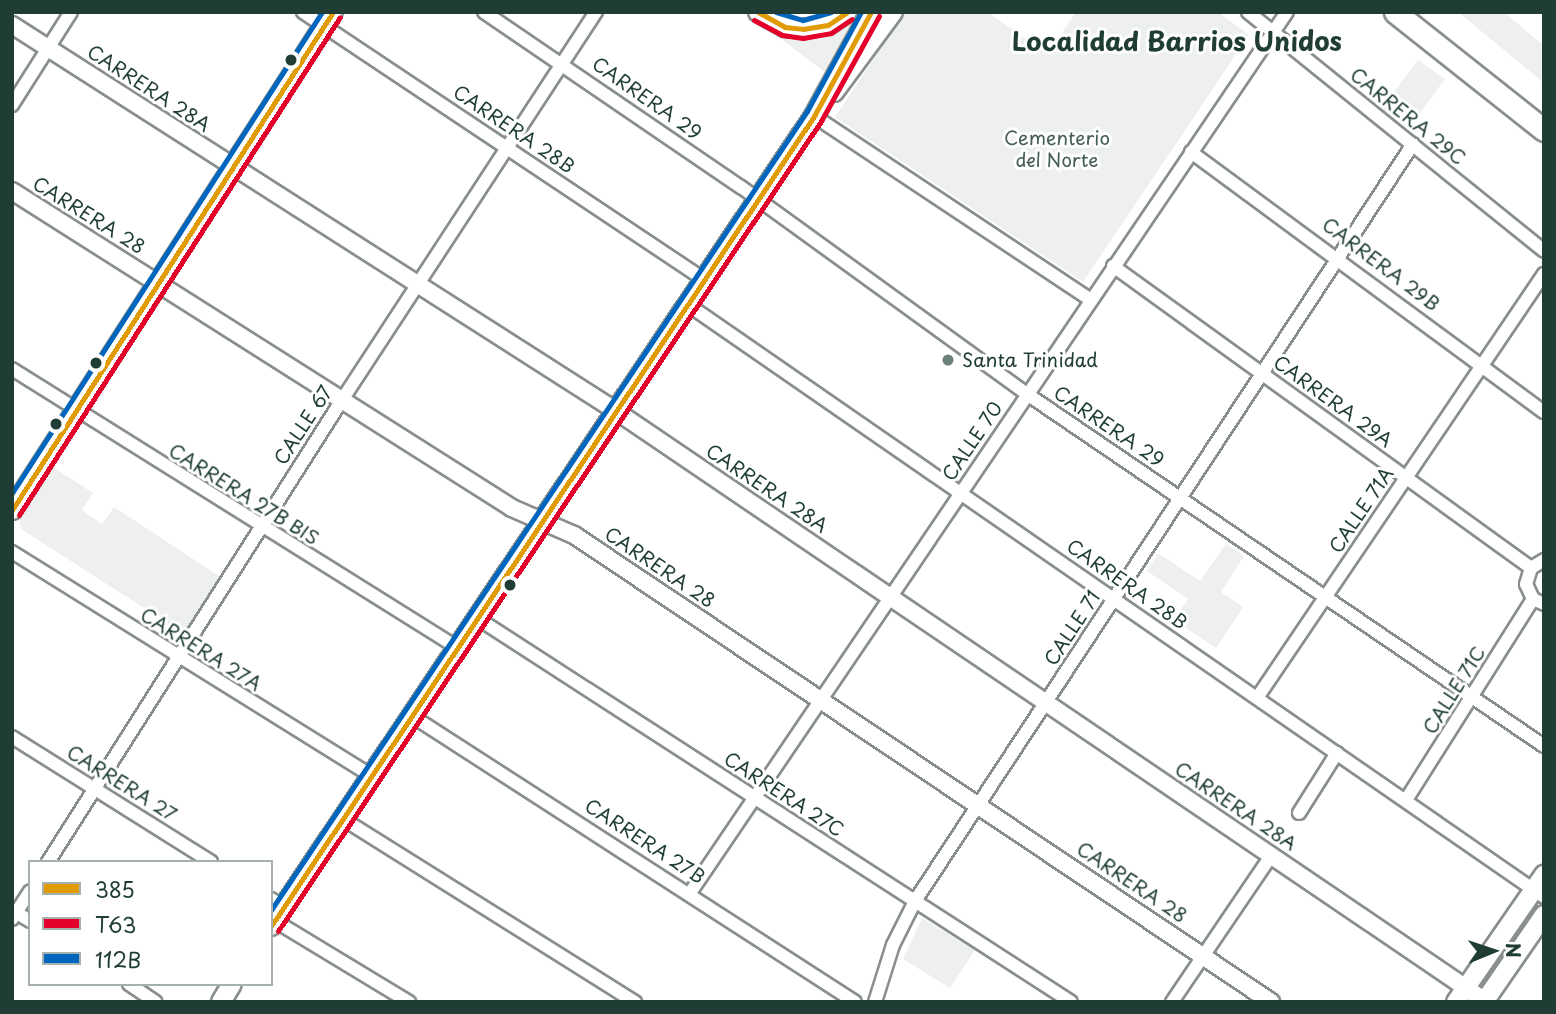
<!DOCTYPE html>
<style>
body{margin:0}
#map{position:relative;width:1556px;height:1014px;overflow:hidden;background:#fff;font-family:"Playpen Sans",sans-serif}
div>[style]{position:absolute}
.built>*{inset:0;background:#edf0ef}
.roads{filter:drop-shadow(2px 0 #898f8d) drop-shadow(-2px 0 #898f8d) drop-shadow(0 2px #898f8d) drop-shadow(0 -2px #898f8d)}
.minor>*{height:12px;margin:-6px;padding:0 6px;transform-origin:6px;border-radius:6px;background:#fff}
.tertiary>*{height:16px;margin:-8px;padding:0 8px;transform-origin:8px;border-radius:8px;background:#fff}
.secondary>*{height:18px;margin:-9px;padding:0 9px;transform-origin:9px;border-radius:9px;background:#fff}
.trunk>*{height:21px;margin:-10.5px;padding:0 10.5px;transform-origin:10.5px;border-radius:10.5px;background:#fff}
.bus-1>*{height:5px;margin:-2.5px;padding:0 2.5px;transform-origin:2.5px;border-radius:2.5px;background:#e19c05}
.bus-2>*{height:5px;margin:-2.5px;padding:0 2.5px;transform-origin:2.5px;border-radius:2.5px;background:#e4002b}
.bus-3>*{height:5px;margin:-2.5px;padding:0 2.5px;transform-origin:2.5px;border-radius:2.5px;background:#0065bd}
.dots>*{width:19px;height:19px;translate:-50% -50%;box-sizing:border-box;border:4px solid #fff;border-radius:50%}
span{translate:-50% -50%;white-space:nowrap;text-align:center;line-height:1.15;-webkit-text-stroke:6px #fff;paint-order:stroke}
.street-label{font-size:19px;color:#1f3d34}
.park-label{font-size:19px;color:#455e57}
.poi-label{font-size:19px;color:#1f3d34}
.left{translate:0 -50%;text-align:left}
.district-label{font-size:26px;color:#1f3d34;font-weight:700}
.frame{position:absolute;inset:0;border:14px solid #1f3d34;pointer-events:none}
.legend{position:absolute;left:28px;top:860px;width:245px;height:126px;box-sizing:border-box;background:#fff;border:2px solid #a5b1ae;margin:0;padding:9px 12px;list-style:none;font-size:21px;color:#1f3d34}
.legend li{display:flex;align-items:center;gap:14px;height:35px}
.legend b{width:35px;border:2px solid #a5b1ae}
.north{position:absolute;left:1458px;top:916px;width:70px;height:70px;-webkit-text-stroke:5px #fff;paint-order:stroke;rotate:88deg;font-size:19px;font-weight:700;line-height:28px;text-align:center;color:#1f3d34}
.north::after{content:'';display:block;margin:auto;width:24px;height:32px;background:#1f3d34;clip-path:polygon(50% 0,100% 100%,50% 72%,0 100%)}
</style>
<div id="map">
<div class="built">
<div style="clip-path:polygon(905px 12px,987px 12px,1048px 54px,1076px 12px,1218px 12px,1249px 35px,1083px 282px,835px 117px)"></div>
<div style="clip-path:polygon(1458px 12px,1504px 12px,1544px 46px,1544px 83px)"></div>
<div style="clip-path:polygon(855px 17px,826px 73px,777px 36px,821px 39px)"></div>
<div style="clip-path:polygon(1418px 60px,1445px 79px,1409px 128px,1382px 108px)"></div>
<div style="clip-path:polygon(53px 467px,93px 493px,82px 510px,102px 524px,114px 507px,222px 578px,186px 635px,21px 529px,19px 520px)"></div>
<div style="clip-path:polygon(1226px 544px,1244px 556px,1221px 592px,1243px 607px,1216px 648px,1174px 620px,1188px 599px,1147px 571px,1158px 553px,1200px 581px)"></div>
<div style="clip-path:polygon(1525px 913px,1533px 919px,1490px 982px,1482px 977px)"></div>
<div style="clip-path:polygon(922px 918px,975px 950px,950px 988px,903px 959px)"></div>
</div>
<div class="roads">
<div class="minor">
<div style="left:303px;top:12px;width:482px;rotate:33.7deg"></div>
<div style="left:484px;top:12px;width:311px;rotate:34.3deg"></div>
<div style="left:741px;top:187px;width:353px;rotate:35.9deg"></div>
<div style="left:1027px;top:394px;width:625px;rotate:34.25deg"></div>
<div style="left:1248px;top:12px;width:380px;rotate:38.9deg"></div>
<div style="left:12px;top:105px;width:110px;rotate:-57.6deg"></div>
<div style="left:814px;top:116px;width:333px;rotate:33.6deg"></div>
<div style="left:1191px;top:152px;width:438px;rotate:36.4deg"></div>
<div style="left:1113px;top:266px;width:516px;rotate:35.85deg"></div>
<div style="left:687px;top:304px;width:1042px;rotate:34.68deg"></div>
<div style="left:12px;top:369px;width:526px;rotate:32.03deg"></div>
<div style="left:12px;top:552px;width:424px;rotate:31.9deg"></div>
<div style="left:1544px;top:560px;width:15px;rotate:148deg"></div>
<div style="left:1531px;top:568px;width:17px;rotate:107deg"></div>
<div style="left:1526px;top:584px;width:17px;rotate:65deg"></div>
<div style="left:1533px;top:599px;width:12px;rotate:24deg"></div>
<div style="left:477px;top:618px;width:707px;rotate:32.88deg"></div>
<div style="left:1257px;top:698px;width:512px;rotate:-55.91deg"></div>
<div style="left:412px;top:716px;width:527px;rotate:32.85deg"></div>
<div style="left:12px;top:737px;width:235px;rotate:32.1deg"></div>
<div style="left:1406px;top:800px;width:238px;rotate:-57.7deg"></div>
<div style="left:1299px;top:813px;width:71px;rotate:-57.7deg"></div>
<div style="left:343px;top:819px;width:345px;rotate:32.1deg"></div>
<div style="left:48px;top:862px;width:548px;rotate:-57.53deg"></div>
<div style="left:342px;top:400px;width:464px;rotate:-56.8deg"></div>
<div style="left:690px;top:893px;width:1064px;rotate:-55.88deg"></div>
<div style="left:271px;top:899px;width:15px;rotate:32deg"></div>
<div style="left:12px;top:910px;width:21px;rotate:31deg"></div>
<div style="left:12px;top:919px;width:33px;rotate:-57deg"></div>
<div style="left:275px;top:921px;width:157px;rotate:31.2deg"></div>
<div style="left:129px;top:984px;width:32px;rotate:34deg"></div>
<div style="left:875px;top:1002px;width:60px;rotate:-72.5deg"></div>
<div style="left:893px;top:945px;width:49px;rotate:-63.4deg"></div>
<div style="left:915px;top:901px;width:906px;rotate:-56.66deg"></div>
<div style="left:1172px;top:1002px;width:176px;rotate:-55.9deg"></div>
</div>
<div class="tertiary">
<div style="left:12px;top:25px;width:717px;rotate:32.58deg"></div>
<div style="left:616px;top:411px;width:1053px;rotate:34.16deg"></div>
<div style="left:12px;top:191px;width:592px;rotate:32.37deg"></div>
<div style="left:512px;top:508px;width:68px;rotate:23.5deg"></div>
<div style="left:574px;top:535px;width:839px;rotate:33.82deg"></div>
</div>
<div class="secondary">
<div style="left:758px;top:12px;width:31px;rotate:29deg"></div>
<div style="left:785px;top:27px;width:18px;rotate:6deg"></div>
<div style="left:803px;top:29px;width:25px;rotate:-9deg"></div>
<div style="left:828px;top:25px;width:23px;rotate:-34deg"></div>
<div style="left:834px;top:92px;width:99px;rotate:-53.6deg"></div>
<div style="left:12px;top:510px;width:592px;rotate:-57.2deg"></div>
<div style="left:271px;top:926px;width:975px;rotate:-56.16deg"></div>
<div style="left:814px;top:116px;width:119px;rotate:-61.3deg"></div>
<div style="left:221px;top:1002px;width:21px;rotate:-59deg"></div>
<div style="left:1456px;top:1002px;width:155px;rotate:-55.3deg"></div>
<div style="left:1484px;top:1002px;width:106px;rotate:-55.4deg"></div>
</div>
<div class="trunk">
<div style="left:1395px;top:12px;width:190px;rotate:38.4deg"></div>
</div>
</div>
<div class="bus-1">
<div style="left:758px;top:12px;width:31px;rotate:29deg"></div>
<div style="left:785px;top:27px;width:18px;rotate:6deg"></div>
<div style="left:803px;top:29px;width:25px;rotate:-9deg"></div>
<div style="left:828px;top:25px;width:23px;rotate:-34deg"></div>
<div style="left:12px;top:510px;width:592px;rotate:-57.2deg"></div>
<div style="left:271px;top:926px;width:975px;rotate:-56.16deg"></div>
<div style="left:814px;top:116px;width:119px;rotate:-61.3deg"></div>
</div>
<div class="bus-2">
<div style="left:754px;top:20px;width:32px;rotate:28deg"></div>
<div style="left:782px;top:35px;width:21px;rotate:8deg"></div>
<div style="left:803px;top:38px;width:28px;rotate:-10deg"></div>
<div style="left:831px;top:33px;width:25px;rotate:-34deg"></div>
<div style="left:19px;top:515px;width:592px;rotate:-57.2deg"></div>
<div style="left:278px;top:931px;width:975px;rotate:-56.16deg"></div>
<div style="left:821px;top:121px;width:120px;rotate:-61.1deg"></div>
</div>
<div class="bus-3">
<div style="left:776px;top:12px;width:28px;rotate:17deg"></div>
<div style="left:803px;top:20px;width:29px;rotate:-16deg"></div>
<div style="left:12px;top:493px;width:572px;rotate:-57.2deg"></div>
<div style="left:271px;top:910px;width:962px;rotate:-56.14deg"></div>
<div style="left:807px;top:111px;width:113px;rotate:-61.4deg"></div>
</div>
<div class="dots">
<div style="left:291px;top:60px;background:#1f3d34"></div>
<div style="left:948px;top:360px;background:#6d817b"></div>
<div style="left:96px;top:363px;background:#1f3d34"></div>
<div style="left:56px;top:424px;background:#1f3d34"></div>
<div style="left:510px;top:585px;background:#1f3d34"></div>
</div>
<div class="street-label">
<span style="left:149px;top:88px;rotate:33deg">CARRERA 28A</span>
<span style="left:647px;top:98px;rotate:35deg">CARRERA 29</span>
<span style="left:1408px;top:116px;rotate:39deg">CARRERA 29C</span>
<span style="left:514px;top:129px;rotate:34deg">CARRERA 28B</span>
<span style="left:89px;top:215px;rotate:32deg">CARRERA 28</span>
<span style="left:1381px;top:264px;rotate:37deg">CARRERA 29B</span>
<span style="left:1333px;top:401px;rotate:36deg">CARRERA 29A</span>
<span style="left:303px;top:425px;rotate:-57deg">CALLE 67</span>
<span style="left:1109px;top:426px;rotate:34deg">CARRERA 29</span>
<span style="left:972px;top:441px;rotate:-56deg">CALLE 70</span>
<span style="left:767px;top:488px;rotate:34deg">CARRERA 28A</span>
<span style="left:244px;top:494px;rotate:32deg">CARRERA 27B BIS</span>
<span style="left:1361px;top:510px;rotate:-56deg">CALLE 71A</span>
<span style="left:660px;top:567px;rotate:34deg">CARRERA 28</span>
<span style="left:1127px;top:584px;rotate:35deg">CARRERA 28B</span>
<span style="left:1072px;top:628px;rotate:-57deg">CALLE 71</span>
<span style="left:201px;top:649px;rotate:32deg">CARRERA 27A</span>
<span style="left:1454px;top:690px;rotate:-58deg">CALLE 71C</span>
<span style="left:122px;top:783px;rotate:32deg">CARRERA 27</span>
<span style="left:784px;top:794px;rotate:33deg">CARRERA 27C</span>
<span style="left:1236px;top:806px;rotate:34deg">CARRERA 28A</span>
<span style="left:645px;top:841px;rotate:33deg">CARRERA 27B</span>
<span style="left:1132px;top:882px;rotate:34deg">CARRERA 28</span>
</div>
<div class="park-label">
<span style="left:1057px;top:149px">Cementerio<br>del Norte</span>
</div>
<div class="poi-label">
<span class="left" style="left:962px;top:360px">Santa Trinidad</span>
</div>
<div class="district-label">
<span style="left:1177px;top:41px">Localidad Barrios Unidos</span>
</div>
<div class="frame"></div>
<ul class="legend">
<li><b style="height:9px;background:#e19c05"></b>385</li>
<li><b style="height:9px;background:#e4002b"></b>T63</li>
<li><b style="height:9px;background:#0065bd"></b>112B</li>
</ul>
<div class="north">N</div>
</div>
